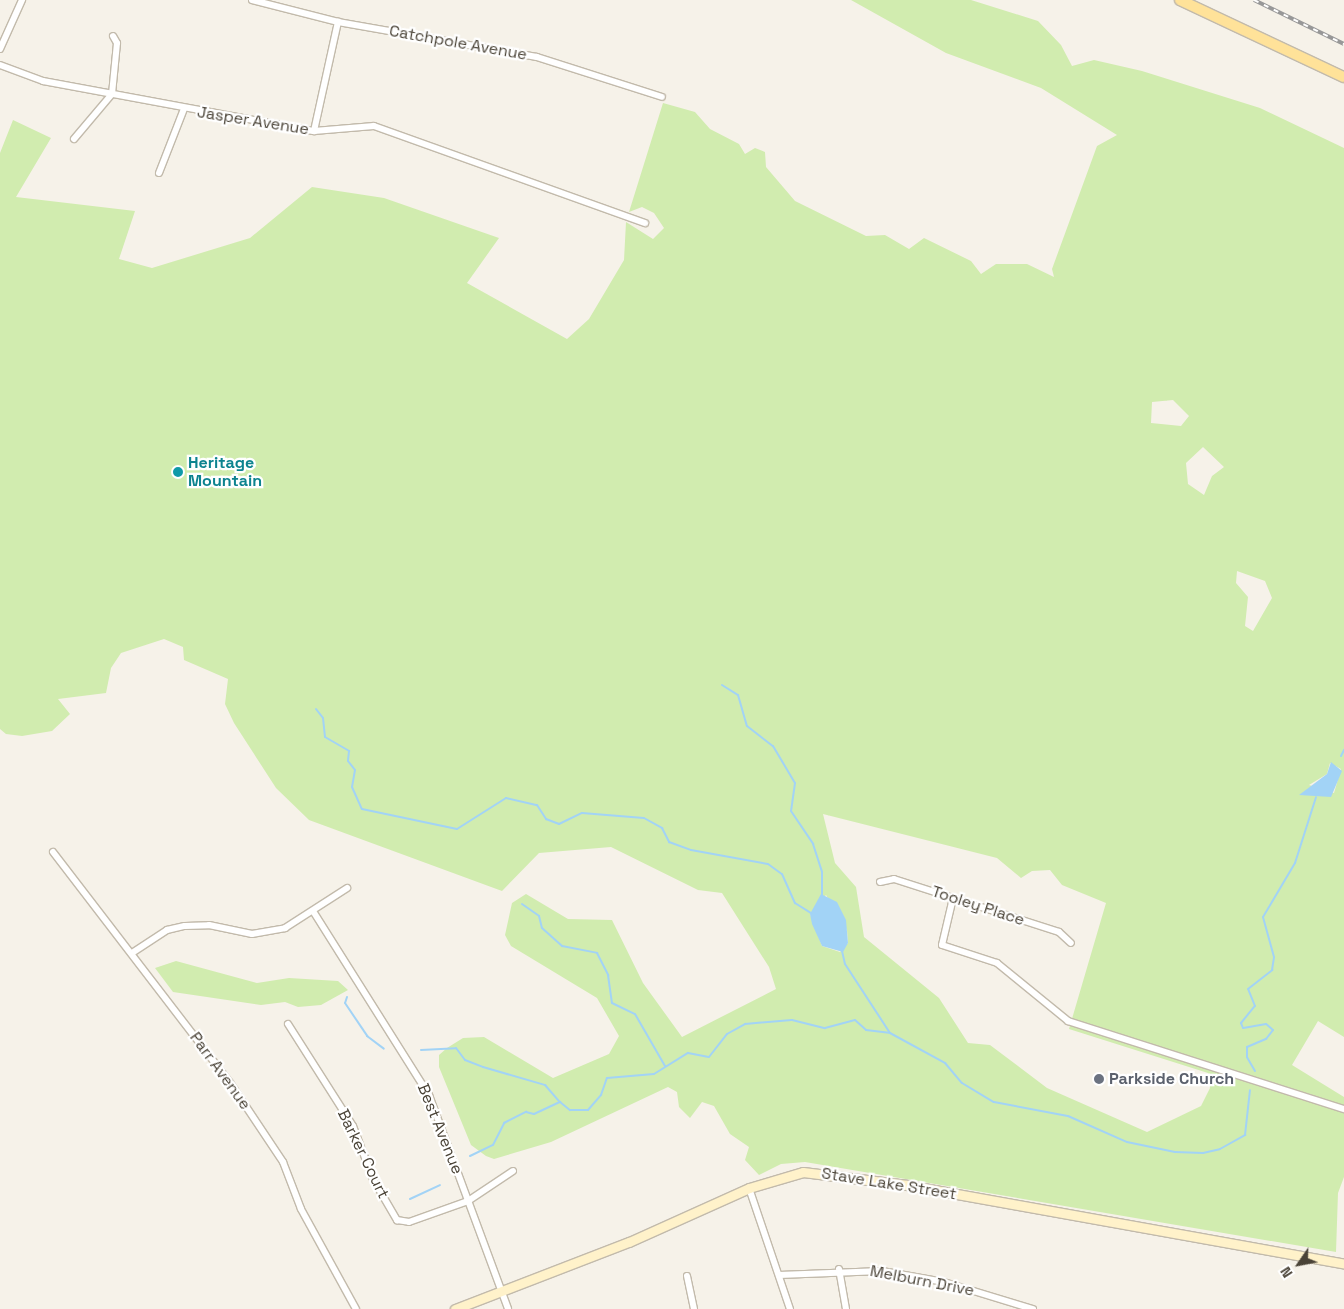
<!DOCTYPE html>
<style>
body{margin:0}
#map{position:relative;width:1344px;height:1309px;overflow:hidden;background:#f6f2e9;font-family:"Space Grotesk",sans-serif}
div>[style]{position:absolute}
.green>*{inset:0;background:#d1ecaf}
.water>*{inset:0;background:#a2d3f6}
.stream>*{height:2px;margin:-1px;padding:0 1px;transform-origin:1px;border-radius:1px;background:#a2d3f6}
.roads{filter:drop-shadow(1px 0 #c2baab) drop-shadow(-1px 0 #c2baab) drop-shadow(0 1px #c2baab) drop-shadow(0 -1px #c2baab)}
.minor>*{height:6px;margin:-3px;padding:0 3px;transform-origin:3px;border-radius:3px;background:#fff}
.secondary>*{height:9px;margin:-4.5px;padding:0 4.5px;transform-origin:4.5px;border-radius:4.5px;background:#fff2ca}
.primary>*{height:10px;margin:-5px;padding:0 5px;transform-origin:5px;border-radius:5px;background:#ffe299}
.rail>*{height:4px;margin-top:-2px;transform-origin:0;background:repeating-linear-gradient(90deg,#fff 0 5.5px,#989898 0 11px);box-sizing:border-box;border-block:1px solid #989898}
.dots>*{width:14px;height:14px;translate:-50% -50%;box-sizing:border-box;border:2px solid #fff;border-radius:50%}
span{translate:-50% -50%;white-space:nowrap;text-align:center;line-height:1.15;-webkit-text-stroke:4.5px #fff;paint-order:stroke}
.street-label{font-size:16px;color:#4a4337}
.culture-label{font-size:16px;color:#0d838f;font-weight:700}
.left{translate:0 -50%;text-align:left}
.worship-label{font-size:16px;color:#5b616d;font-weight:700}
.north{position:absolute;left:1274px;top:1239px;width:50px;height:50px;-webkit-text-stroke:4px #fff;paint-order:stroke;rotate:237deg;font-size:14px;font-weight:700;line-height:20px;text-align:center;color:#4a4337}
.north::after{content:'';display:block;margin:auto;width:18px;height:22px;background:#4a4337;clip-path:polygon(50% 0,100% 100%,50% 72%,0 100%)}
</style>
<div id="map">
<div class="green">
<div style="clip-path:polygon(evenodd,851px 0,971px 0,1038px 21px,1061px 45px,1072px 66px,1094px 60px,1142px 71px,1260px 108px,1344px 148px,1344px 1037px,1318px 1021px,1292px 1065px,1344px 1097px,1344px 1177px,1338px 1193px,1336px 1252px,805px 1162px,781px 1164px,759px 1175px,745px 1160px,749px 1147px,730px 1134px,714px 1106px,702px 1102px,690px 1118px,679px 1107px,677px 1092px,668px 1087px,551px 1142px,494px 1159px,486px 1156px,471px 1145px,439px 1067px,439px 1055px,447px 1048px,463px 1038px,484px 1037px,553px 1078px,609px 1054px,619px 1036px,597px 998px,511px 946px,505px 935px,512px 903px,526px 894px,568px 919px,612px 920px,643px 983px,682px 1037px,776px 989px,769px 967px,722px 893px,698px 890px,611px 847px,539px 853px,502px 891px,309px 820px,276px 788px,234px 723px,225px 704px,228px 679px,184px 660px,183px 647px,164px 639px,121px 653px,111px 668px,106px 693px,58px 699px,70px 714px,52px 731px,22px 736px,6px 734px,0 729px,0 153px,13px 120px,51px 138px,16px 197px,135px 211px,119px 259px,152px 268px,250px 238px,312px 187px,384px 198px,499px 238px,467px 283px,567px 339px,589px 319px,624px 260px,626px 222px,653px 239px,664px 228px,654px 213px,642px 207px,629px 212px,663px 103px,695px 112px,710px 129px,739px 144px,745px 154px,755px 148px,765px 152px,766px 167px,795px 201px,866px 236px,885px 235px,909px 249px,924px 238px,971px 261px,981px 274px,996px 264px,1027px 264px,1054px 277px,1052px 269px,1097px 146px,1117px 135px,1041px 88px,946px 53px,851px 0,1173px 400px,1189px 416px,1181px 426px,1151px 423px,1152px 402px,1173px 400px,851px 0,1203px 447px,1224px 467px,1212px 476px,1204px 495px,1188px 484px,1186px 463px,1203px 447px,851px 0,1237px 571px,1265px 581px,1272px 598px,1253px 631px,1245px 626px,1248px 597px,1236px 583px,1237px 571px,851px 0,1330px 763px,1341px 769px,1334px 793px,1309px 785px,1327px 774px,1330px 763px,851px 0,823px 814px,997px 858px,1021px 878px,1032px 871px,1050px 870px,1062px 885px,1106px 903px,1069px 1029px,1208px 1073px,1210px 1088px,1201px 1106px,1147px 1132px,1047px 1088px,990px 1045px,968px 1043px,939px 998px,864px 937px,856px 887px,835px 863px,823px 814px,851px 0,826px 895px,847px 930px,848px 943px,840px 952px,822px 946px,810px 914px,826px 895px)"></div>
<div style="clip-path:polygon(176px 961px,257px 983px,289px 978px,338px 981px,348px 990px,321px 1005px,298px 1007px,285px 1002px,261px 1005px,173px 992px,155px 968px)"></div>
</div>
<div class="water">
<div style="clip-path:polygon(1331px 762px,1342px 771px,1331px 797px,1299px 795px,1327px 774px)"></div>
<div style="clip-path:polygon(821px 894px,837px 902px,846px 920px,848px 943px,843px 952px,822px 946px,812px 924px,810px 914px)"></div>
</div>
<div class="stream">
<div style="left:722px;top:685px;width:19px;rotate:32deg"></div>
<div style="left:738px;top:695px;width:32px;rotate:74deg"></div>
<div style="left:747px;top:726px;width:33px;rotate:38deg"></div>
<div style="left:773px;top:746px;width:43px;rotate:59.3deg"></div>
<div style="left:795px;top:783px;width:28px;rotate:98deg"></div>
<div style="left:791px;top:811px;width:40px;rotate:56deg"></div>
<div style="left:813px;top:844px;width:29px;rotate:72deg"></div>
<div style="left:822px;top:872px;width:23px;rotate:90deg"></div>
<div style="left:316px;top:709px;width:11px;rotate:52deg"></div>
<div style="left:323px;top:718px;width:19px;rotate:84deg"></div>
<div style="left:325px;top:737px;width:28px;rotate:30deg"></div>
<div style="left:349px;top:751px;width:10px;rotate:96deg"></div>
<div style="left:348px;top:761px;width:11px;rotate:52deg"></div>
<div style="left:355px;top:770px;width:17px;rotate:100deg"></div>
<div style="left:352px;top:787px;width:24px;rotate:66deg"></div>
<div style="left:362px;top:809px;width:97px;rotate:11.9deg"></div>
<div style="left:457px;top:829px;width:58px;rotate:-32.3deg"></div>
<div style="left:506px;top:798px;width:32px;rotate:13deg"></div>
<div style="left:537px;top:805px;width:17px;rotate:57deg"></div>
<div style="left:546px;top:819px;width:14px;rotate:21deg"></div>
<div style="left:559px;top:824px;width:25px;rotate:-26deg"></div>
<div style="left:582px;top:813px;width:62px;rotate:4.6deg"></div>
<div style="left:644px;top:818px;width:21px;rotate:29deg"></div>
<div style="left:662px;top:828px;width:16px;rotate:63deg"></div>
<div style="left:669px;top:842px;width:23px;rotate:20deg"></div>
<div style="left:691px;top:850px;width:78px;rotate:10.3deg"></div>
<div style="left:768px;top:864px;width:17px;rotate:36deg"></div>
<div style="left:782px;top:874px;width:32px;rotate:66deg"></div>
<div style="left:795px;top:903px;width:19px;rotate:32deg"></div>
<div style="left:1341px;top:756px;width:7px;rotate:-63deg"></div>
<div style="left:522px;top:904px;width:21px;rotate:35deg"></div>
<div style="left:539px;top:916px;width:12px;rotate:76deg"></div>
<div style="left:542px;top:928px;width:27px;rotate:42deg"></div>
<div style="left:562px;top:946px;width:36px;rotate:11deg"></div>
<div style="left:597px;top:953px;width:25px;rotate:63deg"></div>
<div style="left:608px;top:975px;width:28px;rotate:82deg"></div>
<div style="left:612px;top:1003px;width:25px;rotate:26deg"></div>
<div style="left:635px;top:1014px;width:60px;rotate:60deg"></div>
<div style="left:842px;top:951px;width:13px;rotate:77deg"></div>
<div style="left:845px;top:964px;width:82px;rotate:56.9deg"></div>
<div style="left:890px;top:1033px;width:63px;rotate:28.6deg"></div>
<div style="left:945px;top:1063px;width:26px;rotate:50deg"></div>
<div style="left:962px;top:1083px;width:37px;rotate:31deg"></div>
<div style="left:994px;top:1102px;width:75px;rotate:10.7deg"></div>
<div style="left:1068px;top:1116px;width:64px;rotate:23.8deg"></div>
<div style="left:1127px;top:1142px;width:49px;rotate:11.8deg"></div>
<div style="left:1175px;top:1152px;width:28px;rotate:2deg"></div>
<div style="left:1203px;top:1153px;width:17px;rotate:-13deg"></div>
<div style="left:1220px;top:1149px;width:29px;rotate:-29deg"></div>
<div style="left:1245px;top:1135px;width:45px;rotate:-83.7deg"></div>
<div style="left:347px;top:997px;width:6px;rotate:108deg"></div>
<div style="left:345px;top:1003px;width:40px;rotate:56deg"></div>
<div style="left:367px;top:1036px;width:21px;rotate:37deg"></div>
<div style="left:421px;top:1050px;width:35px;rotate:-3deg"></div>
<div style="left:456px;top:1048px;width:15px;rotate:53deg"></div>
<div style="left:465px;top:1060px;width:19px;rotate:21deg"></div>
<div style="left:483px;top:1067px;width:65px;rotate:16.2deg"></div>
<div style="left:545px;top:1085px;width:21px;rotate:49deg"></div>
<div style="left:1255px;top:1071px;width:16px;rotate:-120deg"></div>
<div style="left:1247px;top:1057px;width:10px;rotate:-90deg"></div>
<div style="left:1247px;top:1047px;width:21px;rotate:-23deg"></div>
<div style="left:1266px;top:1039px;width:11px;rotate:-52deg"></div>
<div style="left:1273px;top:1030px;width:9px;rotate:-139deg"></div>
<div style="left:1266px;top:1024px;width:23px;rotate:170deg"></div>
<div style="left:1243px;top:1028px;width:5px;rotate:-112deg"></div>
<div style="left:1241px;top:1023px;width:22px;rotate:-51deg"></div>
<div style="left:1255px;top:1006px;width:18px;rotate:-112deg"></div>
<div style="left:1248px;top:989px;width:31px;rotate:-38deg"></div>
<div style="left:1272px;top:970px;width:13px;rotate:-81deg"></div>
<div style="left:1274px;top:957px;width:41px;rotate:-105.4deg"></div>
<div style="left:1263px;top:917px;width:63px;rotate:-59.3deg"></div>
<div style="left:1295px;top:863px;width:69px;rotate:-72.3deg"></div>
<div style="left:470px;top:1156px;width:25px;rotate:-26deg"></div>
<div style="left:493px;top:1145px;width:25px;rotate:-63deg"></div>
<div style="left:504px;top:1123px;width:25px;rotate:-27deg"></div>
<div style="left:526px;top:1112px;width:8px;rotate:14deg"></div>
<div style="left:534px;top:1114px;width:29px;rotate:-25deg"></div>
<div style="left:560px;top:1102px;width:13px;rotate:39deg"></div>
<div style="left:570px;top:1110px;width:18px"></div>
<div style="left:588px;top:1110px;width:20px;rotate:-49deg"></div>
<div style="left:601px;top:1095px;width:18px;rotate:-71deg"></div>
<div style="left:607px;top:1078px;width:47px;rotate:-4.9deg"></div>
<div style="left:654px;top:1074px;width:40px;rotate:-32deg"></div>
<div style="left:688px;top:1053px;width:21px;rotate:11deg"></div>
<div style="left:709px;top:1057px;width:29px;rotate:-52deg"></div>
<div style="left:727px;top:1034px;width:21px;rotate:-29deg"></div>
<div style="left:745px;top:1024px;width:47px;rotate:-4.9deg"></div>
<div style="left:792px;top:1020px;width:34px;rotate:14deg"></div>
<div style="left:825px;top:1028px;width:31px;rotate:-15deg"></div>
<div style="left:855px;top:1020px;width:15px;rotate:42deg"></div>
<div style="left:866px;top:1030px;width:23px;rotate:7deg"></div>
<div style="left:410px;top:1199px;width:33px;rotate:-25deg"></div>
</div>
<div class="roads">
<div class="minor">
<div style="left:252px;top:0;width:89px;rotate:14.3deg"></div>
<div style="left:338px;top:22px;width:202px;rotate:10deg"></div>
<div style="left:537px;top:57px;width:131px;rotate:17.7deg"></div>
<div style="left:0;top:49px;width:54px;rotate:-65.8deg"></div>
<div style="left:0;top:65px;width:46px;rotate:20.4deg"></div>
<div style="left:43px;top:81px;width:276px;rotate:10.5deg"></div>
<div style="left:314px;top:131px;width:60px;rotate:-4.8deg"></div>
<div style="left:374px;top:126px;width:288px;rotate:19.7deg"></div>
<div style="left:314px;top:131px;width:112px;rotate:-77.6deg"></div>
<div style="left:74px;top:139px;width:59px;rotate:-49.8deg"></div>
<div style="left:112px;top:94px;width:51px;rotate:-84.4deg"></div>
<div style="left:117px;top:43px;width:8px;rotate:-120deg"></div>
<div style="left:159px;top:173px;width:69px;rotate:-68.7deg"></div>
<div style="left:53px;top:852px;width:292px;rotate:52.5deg"></div>
<div style="left:231px;top:1084px;width:94px;rotate:56.3deg"></div>
<div style="left:283px;top:1162px;width:50px;rotate:69deg"></div>
<div style="left:301px;top:1209px;width:114px;rotate:61.2deg"></div>
<div style="left:880px;top:882px;width:14px;rotate:-12deg"></div>
<div style="left:894px;top:879px;width:173px;rotate:17.8deg"></div>
<div style="left:1059px;top:932px;width:16px;rotate:43deg"></div>
<div style="left:953px;top:898px;width:48px;rotate:103.2deg"></div>
<div style="left:942px;top:945px;width:58px;rotate:18.1deg"></div>
<div style="left:997px;top:963px;width:92px;rotate:39.2deg"></div>
<div style="left:1068px;top:1021px;width:290px;rotate:17.7deg"></div>
<div style="left:313px;top:911px;width:218px;rotate:57.8deg"></div>
<div style="left:429px;top:1095px;width:228px;rotate:69.7deg"></div>
<div style="left:132px;top:953px;width:42px;rotate:-33.3deg"></div>
<div style="left:167px;top:930px;width:18px;rotate:-13deg"></div>
<div style="left:185px;top:926px;width:24px;rotate:-2deg"></div>
<div style="left:209px;top:925px;width:44px;rotate:11.8deg"></div>
<div style="left:252px;top:934px;width:34px;rotate:-10deg"></div>
<div style="left:285px;top:928px;width:74px;rotate:-32.8deg"></div>
<div style="left:288px;top:1024px;width:121px;rotate:57.5deg"></div>
<div style="left:353px;top:1126px;width:57px;rotate:69.3deg"></div>
<div style="left:373px;top:1179px;width:48px;rotate:59.7deg"></div>
<div style="left:397px;top:1220px;width:12px;rotate:9deg"></div>
<div style="left:409px;top:1222px;width:63px;rotate:-19.6deg"></div>
<div style="left:468px;top:1201px;width:54px;rotate:-33.7deg"></div>
<div style="left:749px;top:1188px;width:128px;rotate:71.3deg"></div>
<div style="left:839px;top:1269px;width:41px;rotate:80.1deg"></div>
<div style="left:779px;top:1275px;width:103px;rotate:-2.2deg"></div>
<div style="left:882px;top:1271px;width:63px;rotate:10.1deg"></div>
<div style="left:944px;top:1282px;width:93px;rotate:16.9deg"></div>
<div style="left:687px;top:1276px;width:34px;rotate:78deg"></div>
</div>
<div class="secondary">
<div style="left:455px;top:1309px;width:186px;rotate:-21.1deg"></div>
<div style="left:629px;top:1242px;width:132px;rotate:-24.2deg"></div>
<div style="left:749px;top:1188px;width:56px;rotate:-16.5deg"></div>
<div style="left:803px;top:1172px;width:105px;rotate:7.1deg"></div>
<div style="left:907px;top:1185px;width:444px;rotate:10.2deg"></div>
</div>
<div class="primary">
<div style="left:1180px;top:0;width:181px;rotate:25.2deg"></div>
</div>
</div>
<div class="rail">
<div style="left:1254px;top:0;width:100px;rotate:26.1deg"></div>
</div>
<div class="dots">
<div style="left:178px;top:472px;background:#0f9aa8"></div>
<div style="left:1099px;top:1079px;background:#6b7280"></div>
</div>
<div class="street-label">
<span style="left:458px;top:43px;rotate:10deg">Catchpole Avenue</span>
<span style="left:253px;top:121px;rotate:9deg">Jasper Avenue</span>
<span style="left:978px;top:906px;rotate:18deg">Tooley Place</span>
<span style="left:220px;top:1071px;rotate:54deg">Parr Avenue</span>
<span style="left:440px;top:1129px;rotate:68deg">Best Avenue</span>
<span style="left:363px;top:1154px;rotate:64deg">Barker Court</span>
<span style="left:889px;top:1184px;rotate:9deg">Stave Lake Street</span>
<span style="left:922px;top:1281px;rotate:11deg">Melburn Drive</span>
</div>
<div class="culture-label">
<span class="left" style="left:188px;top:472px">Heritage<br>Mountain</span>
</div>
<div class="worship-label">
<span class="left" style="left:1109px;top:1079px">Parkside Church</span>
</div>
<div class="north">N</div>
</div>
